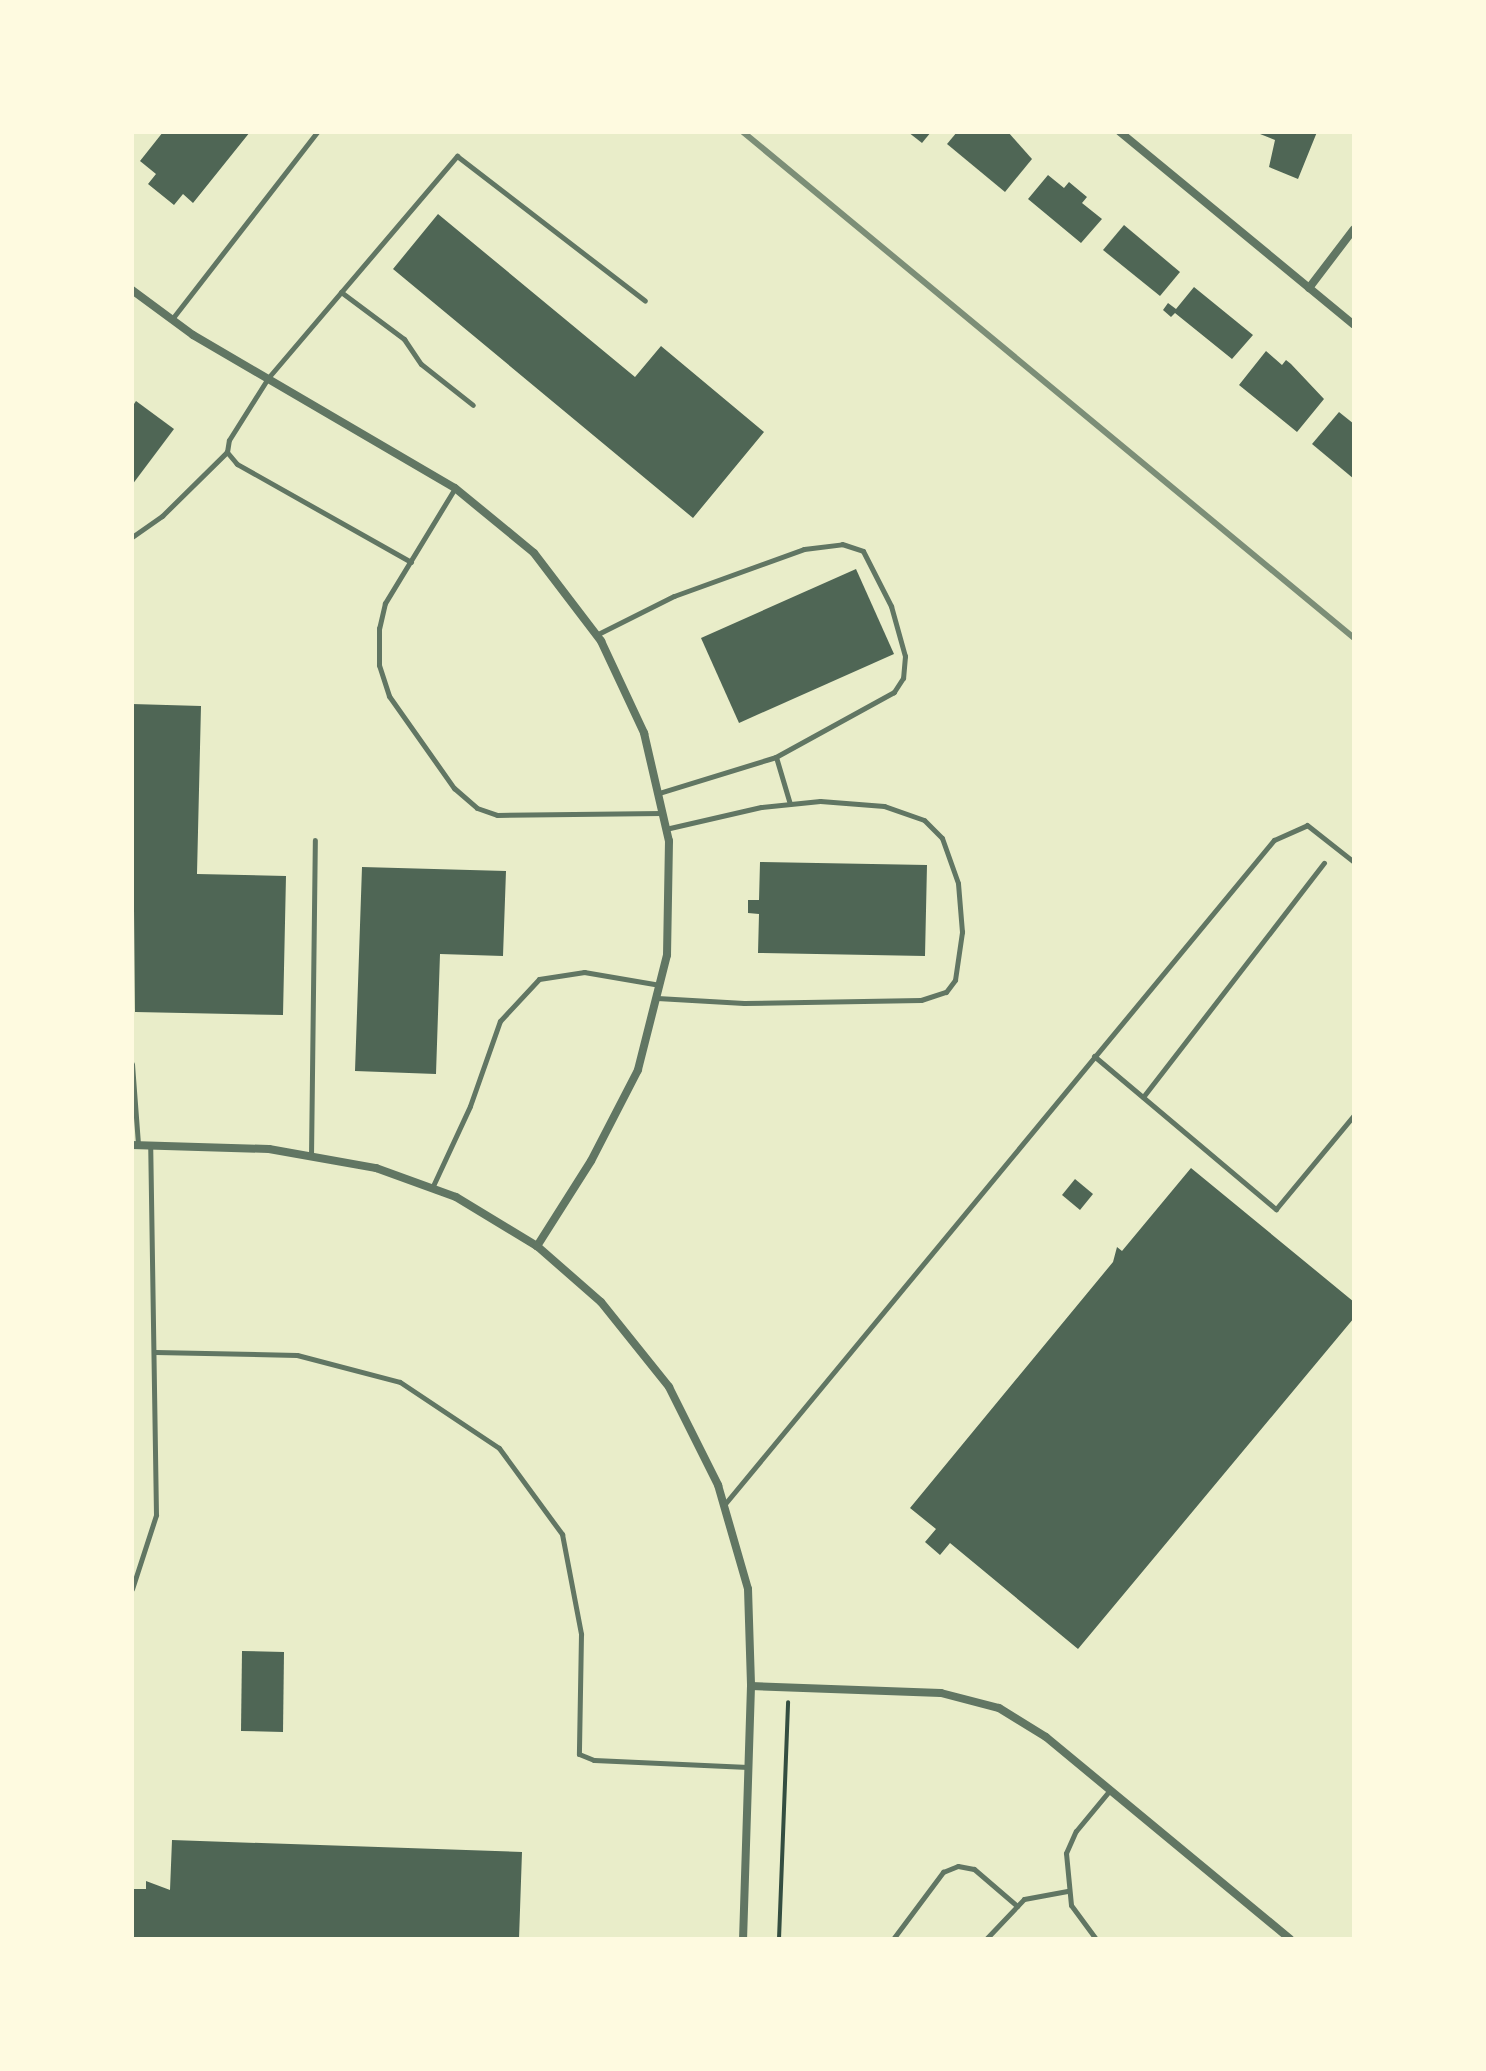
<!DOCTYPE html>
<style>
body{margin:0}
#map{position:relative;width:1486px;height:2071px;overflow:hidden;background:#e9edc9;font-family:Rubik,sans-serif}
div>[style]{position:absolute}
.building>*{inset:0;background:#4f6655}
.path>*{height:4px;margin:-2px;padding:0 2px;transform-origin:2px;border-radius:2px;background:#344e41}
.service>*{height:5px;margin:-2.5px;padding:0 2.5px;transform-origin:2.5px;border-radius:2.5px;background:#617663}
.minor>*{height:8px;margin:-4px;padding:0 4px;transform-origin:4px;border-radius:4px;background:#617663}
.rail>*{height:6px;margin:-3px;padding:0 3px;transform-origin:3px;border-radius:3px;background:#7c8e77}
span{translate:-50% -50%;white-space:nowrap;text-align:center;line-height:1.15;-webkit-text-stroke:7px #fefae0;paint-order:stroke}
.frame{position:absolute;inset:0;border:134px solid #fefae0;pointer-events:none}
</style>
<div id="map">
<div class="building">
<div style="clip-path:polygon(163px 132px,250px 132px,193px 203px,183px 194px,174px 205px,148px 184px,156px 174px,140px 161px)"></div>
<div style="clip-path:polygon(908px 132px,931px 132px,922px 143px)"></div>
<div style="clip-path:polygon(957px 132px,1008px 132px,1032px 159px,1005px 192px,947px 144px)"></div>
<div style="clip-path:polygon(1255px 132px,1317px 132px,1298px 179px,1269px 167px,1275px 140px)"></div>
<div style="clip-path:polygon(1048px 175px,1064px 188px,1069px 182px,1087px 197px,1082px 203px,1102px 219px,1081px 243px,1028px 199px)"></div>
<div style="clip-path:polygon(438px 214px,635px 377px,661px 346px,764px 432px,693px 518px,393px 269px)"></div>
<div style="clip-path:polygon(1124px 225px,1180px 272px,1160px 296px,1103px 250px)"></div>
<div style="clip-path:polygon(1194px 287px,1253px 335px,1232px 359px,1175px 313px,1171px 317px,1163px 310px,1168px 303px,1176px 309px)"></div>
<div style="clip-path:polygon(1266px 351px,1282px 365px,1286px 360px,1291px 364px,1324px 399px,1297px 432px,1239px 385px)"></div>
<div style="clip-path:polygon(136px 401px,174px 429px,132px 485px,132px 407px)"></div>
<div style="clip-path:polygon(1339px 412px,1354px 424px,1354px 479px,1312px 444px)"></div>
<div style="clip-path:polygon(856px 569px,894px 654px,739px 723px,701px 638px)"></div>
<div style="clip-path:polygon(132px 704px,201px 706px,197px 874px,286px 876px,283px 1015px,135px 1012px)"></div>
<div style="clip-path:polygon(760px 862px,927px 865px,925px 956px,758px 953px,759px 914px,748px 913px,748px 900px,759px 900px)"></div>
<div style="clip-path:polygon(362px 867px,506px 871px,503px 956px,440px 954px,436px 1074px,355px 1071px)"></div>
<div style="clip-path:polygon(1191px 1168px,1354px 1302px,1354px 1318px,1078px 1649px,950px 1543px,940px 1555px,925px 1542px,936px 1529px,910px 1508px,1113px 1262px,1117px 1247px,1122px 1251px)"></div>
<div style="clip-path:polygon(1075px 1179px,1093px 1194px,1080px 1210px,1062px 1195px)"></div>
<div style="clip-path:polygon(242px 1651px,284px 1652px,283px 1732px,241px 1731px)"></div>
<div style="clip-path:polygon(172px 1840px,522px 1852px,519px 1939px,132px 1939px,132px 1889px,146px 1889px,146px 1881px,170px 1890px)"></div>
</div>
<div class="path">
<div style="left:779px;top:1939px;width:237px;rotate:-87.8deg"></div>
</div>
<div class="service">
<div style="left:341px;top:292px;width:79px;rotate:36.7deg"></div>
<div style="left:404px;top:339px;width:30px;rotate:56deg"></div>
<div style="left:421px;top:364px;width:66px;rotate:38.3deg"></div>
<div style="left:172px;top:319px;width:237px;rotate:-52.2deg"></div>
<div style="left:455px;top:488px;width:135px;rotate:121.3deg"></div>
<div style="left:385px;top:603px;width:26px;rotate:103deg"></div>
<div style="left:379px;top:628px;width:37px;rotate:90deg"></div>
<div style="left:379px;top:665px;width:33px;rotate:72deg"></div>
<div style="left:389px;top:696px;width:113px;rotate:54.8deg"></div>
<div style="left:454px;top:788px;width:30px;rotate:41deg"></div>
<div style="left:477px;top:808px;width:21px;rotate:19deg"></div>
<div style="left:497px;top:815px;width:165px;rotate:-0.7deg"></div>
<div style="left:132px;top:537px;width:37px;rotate:-35deg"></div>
<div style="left:162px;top:516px;width:91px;rotate:-44.6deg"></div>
<div style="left:411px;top:562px;width:200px;rotate:-150.6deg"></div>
<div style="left:237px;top:464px;width:16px;rotate:-130deg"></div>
<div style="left:227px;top:452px;width:12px;rotate:-81deg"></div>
<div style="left:229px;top:440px;width:73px;rotate:-57.8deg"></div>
<div style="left:268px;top:378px;width:292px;rotate:-49.6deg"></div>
<div style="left:457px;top:156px;width:237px;rotate:37.6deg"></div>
<div style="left:596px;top:635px;width:87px;rotate:-26.6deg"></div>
<div style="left:674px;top:596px;width:138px;rotate:-19.9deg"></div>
<div style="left:804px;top:549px;width:38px;rotate:-7deg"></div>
<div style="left:842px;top:544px;width:22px;rotate:18deg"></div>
<div style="left:863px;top:551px;width:62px;rotate:63deg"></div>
<div style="left:891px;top:606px;width:52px;rotate:74.4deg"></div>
<div style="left:905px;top:656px;width:22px;rotate:95deg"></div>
<div style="left:903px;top:678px;width:17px;rotate:123deg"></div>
<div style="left:894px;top:692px;width:135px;rotate:151.2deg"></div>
<div style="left:776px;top:757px;width:122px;rotate:162.9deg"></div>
<div style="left:776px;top:757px;width:49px;rotate:73.4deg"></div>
<div style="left:657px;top:998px;width:87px;rotate:3.3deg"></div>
<div style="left:744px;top:1003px;width:177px;rotate:-1deg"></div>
<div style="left:921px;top:1000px;width:26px;rotate:-18deg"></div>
<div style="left:946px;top:992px;width:15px;rotate:-53deg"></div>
<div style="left:955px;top:980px;width:49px;rotate:-81.7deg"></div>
<div style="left:962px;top:932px;width:49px;rotate:-94.7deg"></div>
<div style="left:958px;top:883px;width:48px;rotate:-109.6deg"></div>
<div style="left:942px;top:838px;width:25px;rotate:-135deg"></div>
<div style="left:924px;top:820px;width:42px;rotate:-160.7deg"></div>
<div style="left:884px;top:806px;width:64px;rotate:-175.5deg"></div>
<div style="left:820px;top:801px;width:59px;rotate:174.2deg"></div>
<div style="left:761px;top:807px;width:98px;rotate:167deg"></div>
<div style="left:1094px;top:1056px;width:238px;rotate:40.1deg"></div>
<div style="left:1276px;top:1209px;width:122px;rotate:-50.3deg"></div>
<div style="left:132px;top:1064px;width:80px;rotate:85.7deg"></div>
<div style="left:1143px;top:1097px;width:296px;rotate:-52.3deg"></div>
<div style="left:311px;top:1156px;width:316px;rotate:-89.3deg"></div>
<div style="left:432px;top:1188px;width:90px;rotate:-65.1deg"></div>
<div style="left:470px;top:1106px;width:90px;rotate:-70.6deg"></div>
<div style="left:500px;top:1021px;width:57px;rotate:-47.1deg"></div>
<div style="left:539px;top:979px;width:46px;rotate:-8.8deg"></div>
<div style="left:584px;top:972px;width:77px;rotate:9.7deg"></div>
<div style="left:155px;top:1352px;width:142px;rotate:1.2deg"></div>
<div style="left:297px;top:1355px;width:106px;rotate:14.7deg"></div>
<div style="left:400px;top:1382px;width:119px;rotate:33.7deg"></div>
<div style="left:499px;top:1448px;width:107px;rotate:53.8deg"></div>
<div style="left:562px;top:1534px;width:102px;rotate:79.2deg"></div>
<div style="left:581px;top:1634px;width:120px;rotate:91deg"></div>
<div style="left:579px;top:1754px;width:16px;rotate:22deg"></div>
<div style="left:594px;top:1760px;width:154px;rotate:2.6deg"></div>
<div style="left:724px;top:1505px;width:863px;rotate:-50.41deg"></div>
<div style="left:1274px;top:840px;width:36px;rotate:-24deg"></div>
<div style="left:1307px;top:825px;width:60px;rotate:38.2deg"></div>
<div style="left:132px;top:1589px;width:78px;rotate:-72deg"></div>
<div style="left:156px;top:1515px;width:369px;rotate:-90.9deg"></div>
<div style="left:893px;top:1939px;width:84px;rotate:-53.3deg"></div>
<div style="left:943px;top:1872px;width:16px;rotate:-22deg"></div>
<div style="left:958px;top:1866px;width:16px;rotate:11deg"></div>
<div style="left:974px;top:1869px;width:57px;rotate:40.7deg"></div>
<div style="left:986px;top:1939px;width:55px;rotate:-46.5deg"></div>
<div style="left:1024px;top:1899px;width:44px;rotate:-10.5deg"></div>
<div style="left:1096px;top:1939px;width:42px;rotate:-126.3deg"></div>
<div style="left:1071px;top:1905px;width:52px;rotate:-95.5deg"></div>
<div style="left:1066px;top:1853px;width:24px;rotate:-66deg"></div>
<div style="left:1076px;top:1831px;width:53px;rotate:-50.3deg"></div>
</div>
<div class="minor">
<div style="left:1120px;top:132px;width:303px;rotate:39.5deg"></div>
<div style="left:1309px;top:288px;width:74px;rotate:-52.7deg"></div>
<div style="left:132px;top:290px;width:76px;rotate:36.4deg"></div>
<div style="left:193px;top:335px;width:303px;rotate:30.3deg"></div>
<div style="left:455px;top:488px;width:102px;rotate:39.4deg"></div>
<div style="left:534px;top:553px;width:111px;rotate:52.7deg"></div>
<div style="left:601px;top:641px;width:102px;rotate:64.9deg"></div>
<div style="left:644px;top:733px;width:111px;rotate:77deg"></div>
<div style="left:669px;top:841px;width:114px;rotate:91deg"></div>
<div style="left:667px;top:955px;width:119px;rotate:104.2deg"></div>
<div style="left:638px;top:1070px;width:102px;rotate:117.3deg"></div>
<div style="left:591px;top:1161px;width:101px;rotate:122.4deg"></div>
<div style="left:132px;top:1145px;width:137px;rotate:1.7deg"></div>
<div style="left:269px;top:1149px;width:109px;rotate:10.1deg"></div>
<div style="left:376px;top:1168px;width:85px;rotate:19.9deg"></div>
<div style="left:456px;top:1197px;width:95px;rotate:31.2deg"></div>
<div style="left:537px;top:1246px;width:85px;rotate:41.2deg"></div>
<div style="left:601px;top:1302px;width:109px;rotate:51.3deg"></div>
<div style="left:669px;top:1387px;width:110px;rotate:63.4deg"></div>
<div style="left:718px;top:1485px;width:108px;rotate:73.9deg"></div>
<div style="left:748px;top:1589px;width:97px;rotate:88.2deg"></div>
<div style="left:751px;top:1686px;width:253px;rotate:91.8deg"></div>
<div style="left:751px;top:1686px;width:190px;rotate:2.1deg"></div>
<div style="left:941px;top:1693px;width:60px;rotate:14.5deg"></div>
<div style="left:999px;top:1708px;width:55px;rotate:31.7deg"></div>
<div style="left:1046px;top:1737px;width:317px;rotate:39.6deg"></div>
</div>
<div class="rail">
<div style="left:743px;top:132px;width:793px;rotate:39.63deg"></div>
</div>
<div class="frame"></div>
</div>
